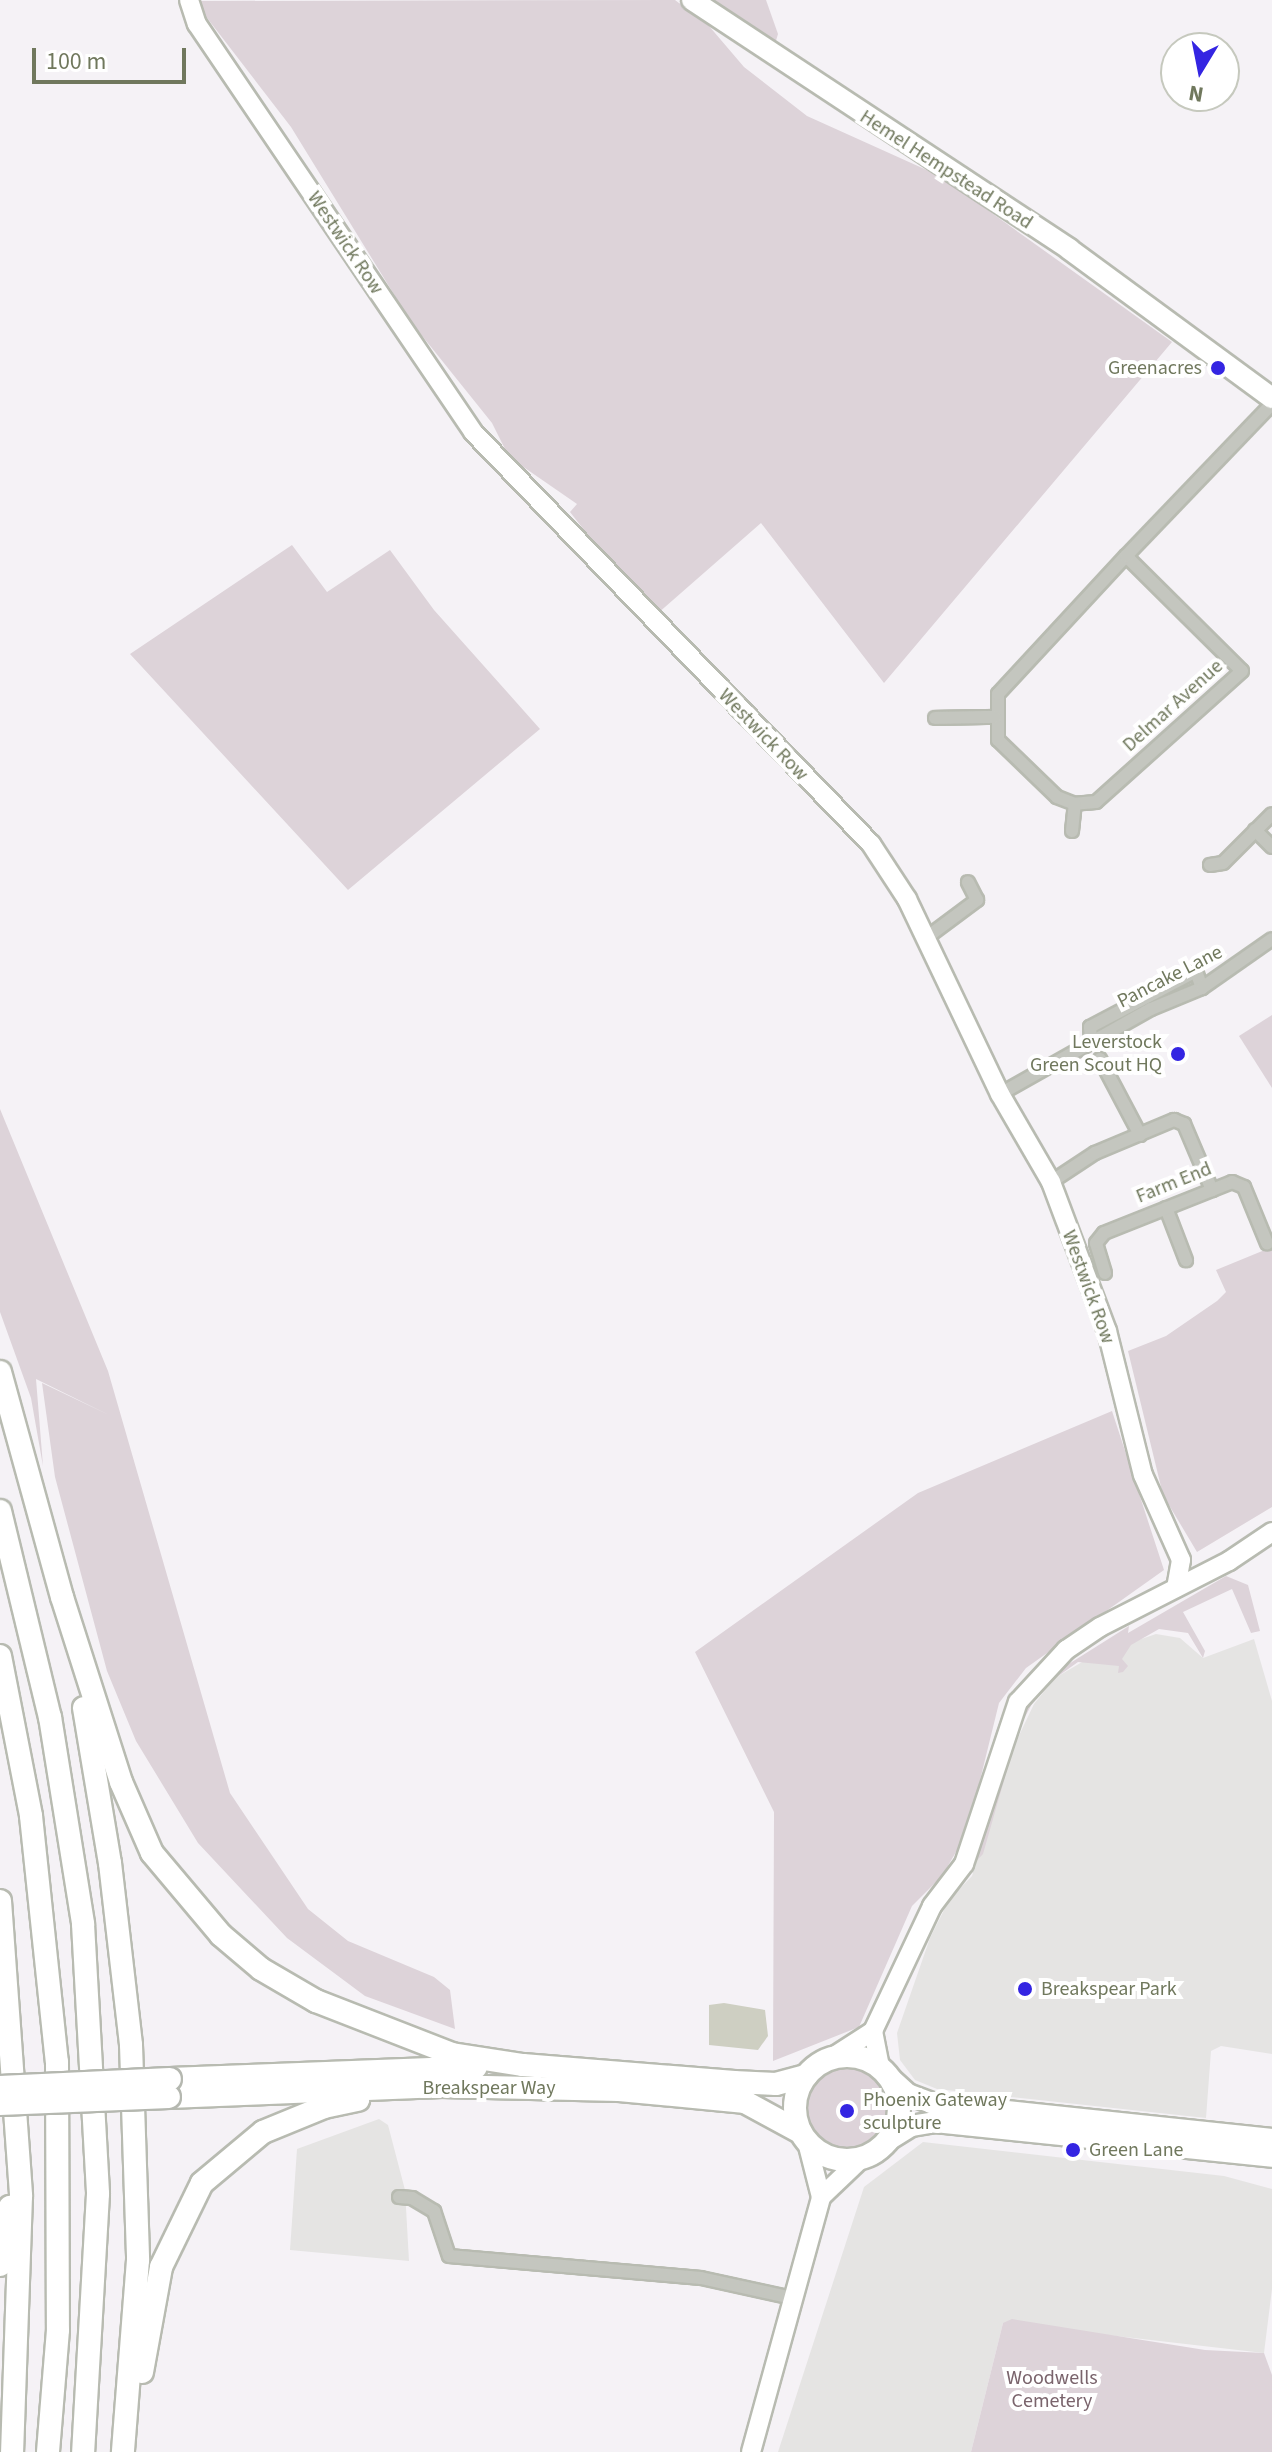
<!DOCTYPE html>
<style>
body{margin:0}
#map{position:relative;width:1272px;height:2452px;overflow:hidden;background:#f5f2f6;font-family:"Source Sans 3",sans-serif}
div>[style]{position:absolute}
.built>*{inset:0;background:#e5e4e3}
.green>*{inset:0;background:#ddd3d9}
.round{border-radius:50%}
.water>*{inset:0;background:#cecfc2}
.roads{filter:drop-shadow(2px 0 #b8bbb1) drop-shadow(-2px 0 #b8bbb1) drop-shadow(0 2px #b8bbb1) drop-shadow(0 -2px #b8bbb1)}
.street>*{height:12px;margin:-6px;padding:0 6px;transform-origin:6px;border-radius:6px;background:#c4c6bf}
.secondary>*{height:18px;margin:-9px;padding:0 9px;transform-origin:9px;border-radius:9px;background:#fff}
.primary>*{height:20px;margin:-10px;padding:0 10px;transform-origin:10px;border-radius:10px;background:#fff}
.highway>*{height:22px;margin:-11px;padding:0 11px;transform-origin:11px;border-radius:11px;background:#fff}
.highway>.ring{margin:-11px;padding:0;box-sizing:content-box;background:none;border:22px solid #fff;border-radius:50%}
.bridges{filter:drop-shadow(2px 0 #b5b8b0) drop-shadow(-2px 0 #b5b8b0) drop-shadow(0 2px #b5b8b0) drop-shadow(0 -2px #b5b8b0)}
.highway-bridge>*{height:22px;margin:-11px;padding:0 11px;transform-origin:11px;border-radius:11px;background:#fff}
.dots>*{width:22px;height:22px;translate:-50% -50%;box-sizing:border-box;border:4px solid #fff;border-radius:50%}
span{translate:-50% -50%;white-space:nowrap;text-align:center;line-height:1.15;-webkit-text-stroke:8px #fff;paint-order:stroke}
.street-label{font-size:20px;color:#70785d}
.poi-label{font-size:20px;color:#70785d}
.right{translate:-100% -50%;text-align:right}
.left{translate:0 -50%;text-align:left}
.park-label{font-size:20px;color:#7a646c}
.north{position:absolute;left:1160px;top:32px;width:80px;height:80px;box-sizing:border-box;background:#fff;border:2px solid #c6c9be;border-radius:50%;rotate:190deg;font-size:22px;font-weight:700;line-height:32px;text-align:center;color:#70785d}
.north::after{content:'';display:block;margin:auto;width:28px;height:36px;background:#3425e2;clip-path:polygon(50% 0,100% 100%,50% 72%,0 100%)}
.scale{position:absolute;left:32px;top:48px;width:154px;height:36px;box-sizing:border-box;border:4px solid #70785d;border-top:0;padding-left:10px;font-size:24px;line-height:28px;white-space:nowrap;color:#70785d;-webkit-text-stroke:6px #fff;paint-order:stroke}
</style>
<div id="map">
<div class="built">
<div style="clip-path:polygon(1156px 1634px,1180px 1638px,1203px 1658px,1254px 1639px,1272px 1701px,1272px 2054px,1221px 2046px,1211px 2051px,1206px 2118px,937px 2089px,915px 2080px,900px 2060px,897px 2033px,930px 1938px,949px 1900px,972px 1876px,1012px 1750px,1034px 1704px,1055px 1678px,1094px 1655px)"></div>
<div style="clip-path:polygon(379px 2119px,388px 2125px,405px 2190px,409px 2261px,290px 2250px,297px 2149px)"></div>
<div style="clip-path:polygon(923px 2142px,1224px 2176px,1272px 2189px,1272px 2289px,1264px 2353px,1003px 2323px,971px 2452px,778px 2452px,864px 2187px)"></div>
</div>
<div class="green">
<div style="clip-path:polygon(675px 0,709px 26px,744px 67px,807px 116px,940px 176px,1172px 342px,884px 683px,761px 523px,657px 614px,635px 595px,570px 512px,577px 504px,509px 457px,492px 423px,411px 322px,291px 127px,194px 1px)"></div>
<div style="clip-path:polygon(706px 0,766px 0,778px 34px,775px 44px)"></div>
<div style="clip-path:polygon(292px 545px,327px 592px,390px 550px,434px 610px,540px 729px,348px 890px,130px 654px)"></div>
<div style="clip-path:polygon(1272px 1015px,1272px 1088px,1239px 1036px)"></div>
<div style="clip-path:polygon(0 1109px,108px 1371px,230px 1793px,308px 1909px,348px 1941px,434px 1977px,450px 1990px,455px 2029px,365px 1996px,287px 1938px,198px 1843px,136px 1741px,107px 1671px,55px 1477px,42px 1383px,109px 1415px,36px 1379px,43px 1466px,31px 1398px,0 1312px)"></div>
<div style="clip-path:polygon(1272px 1247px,1272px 1507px,1197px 1552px,1163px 1495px,1128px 1351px,1166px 1336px,1217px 1301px,1226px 1292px,1216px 1270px)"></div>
<div style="clip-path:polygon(1112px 1411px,1164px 1570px,1026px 1668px,999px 1703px,967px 1833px,942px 1876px,912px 1906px,859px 2027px,773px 2061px,774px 1812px,695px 1652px,918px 1493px)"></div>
<div style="clip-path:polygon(1226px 1576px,1248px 1585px,1260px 1631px,1251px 1633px,1232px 1589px,1183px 1612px,1205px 1651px,1203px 1658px,1188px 1633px,1159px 1629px,1131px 1645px,1122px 1659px,1128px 1666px,1123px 1672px,1118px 1673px,1119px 1666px,1078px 1662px,1040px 1689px,1019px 1728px,983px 1854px,965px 1873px,1002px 1743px,1037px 1684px,1129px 1626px,1128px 1633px)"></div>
<div class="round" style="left:803px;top:2068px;width:84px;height:84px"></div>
<div style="clip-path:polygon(1012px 2319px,1205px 2350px,1264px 2353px,1272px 2375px,1272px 2452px,971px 2452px,1003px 2323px)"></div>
</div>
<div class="water">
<div style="clip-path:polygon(724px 2003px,765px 2010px,768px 2036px,758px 2050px,709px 2045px,709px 2005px)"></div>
</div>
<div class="roads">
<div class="street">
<div style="left:1126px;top:556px;width:163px;rotate:44.8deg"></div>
<div style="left:1242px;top:671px;width:196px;rotate:138.1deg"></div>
<div style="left:1096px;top:802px;width:21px;rotate:175deg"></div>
<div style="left:1075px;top:804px;width:19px;rotate:-159deg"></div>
<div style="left:1057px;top:797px;width:82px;rotate:-136deg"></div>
<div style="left:998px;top:740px;width:46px;rotate:-90deg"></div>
<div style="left:998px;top:694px;width:188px;rotate:-47.2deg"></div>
<div style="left:1126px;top:556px;width:211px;rotate:-46.2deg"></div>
<div style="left:935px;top:718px;width:60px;rotate:-1deg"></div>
<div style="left:1255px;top:830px;width:24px;rotate:45deg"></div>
<div style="left:1072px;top:831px;width:27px;rotate:-84deg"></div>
<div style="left:1210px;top:865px;width:13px;rotate:-9deg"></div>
<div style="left:1223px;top:863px;width:69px;rotate:-45deg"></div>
<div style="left:926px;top:938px;width:64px;rotate:-36.7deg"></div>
<div style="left:977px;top:900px;width:20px;rotate:-117deg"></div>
<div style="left:1091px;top:1041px;width:14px;rotate:-94deg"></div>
<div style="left:1090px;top:1027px;width:120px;rotate:-27.8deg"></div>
<div style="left:1196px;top:971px;width:18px;rotate:71deg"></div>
<div style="left:1100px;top:1059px;width:86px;rotate:62.2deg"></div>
<div style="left:1000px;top:1094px;width:173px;rotate:-29.4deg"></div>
<div style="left:1151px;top:1009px;width:55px;rotate:-22.4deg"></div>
<div style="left:1202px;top:988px;width:85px;rotate:-35deg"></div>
<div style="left:1051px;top:1182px;width:53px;rotate:-33.4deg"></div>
<div style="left:1095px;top:1153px;width:86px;rotate:-22.7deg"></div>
<div style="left:1174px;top:1120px;width:11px;rotate:22deg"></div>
<div style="left:1184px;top:1124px;width:72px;rotate:67deg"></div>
<div style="left:1166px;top:1208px;width:56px;rotate:69deg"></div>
<div style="left:1105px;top:1273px;width:31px;rotate:-107deg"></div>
<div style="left:1096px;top:1243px;width:13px;rotate:-51deg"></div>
<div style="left:1104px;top:1233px;width:138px;rotate:-21.7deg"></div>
<div style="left:1232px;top:1182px;width:13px;rotate:23deg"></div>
<div style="left:1244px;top:1187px;width:61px;rotate:67.7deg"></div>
<div style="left:399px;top:2197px;width:13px;rotate:4deg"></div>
<div style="left:412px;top:2198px;width:26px;rotate:31deg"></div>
<div style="left:434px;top:2211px;width:47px;rotate:71.6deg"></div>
<div style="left:449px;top:2256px;width:253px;rotate:5deg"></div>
<div style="left:701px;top:2278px;width:93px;rotate:12.4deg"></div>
</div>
<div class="secondary">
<div style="left:189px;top:0;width:25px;rotate:72deg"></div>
<div style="left:197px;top:24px;width:493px;rotate:55.9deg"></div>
<div style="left:473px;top:432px;width:573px;rotate:45.99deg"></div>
<div style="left:871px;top:844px;width:66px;rotate:56.8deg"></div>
<div style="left:907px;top:899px;width:216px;rotate:64.5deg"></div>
<div style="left:1000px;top:1094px;width:102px;rotate:59.9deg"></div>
<div style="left:1051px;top:1182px;width:159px;rotate:69.4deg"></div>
<div style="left:1107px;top:1331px;width:148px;rotate:76deg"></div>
<div style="left:1143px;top:1475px;width:93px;rotate:65.9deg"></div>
<div style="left:1181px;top:1560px;width:28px;rotate:100deg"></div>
<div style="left:873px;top:2031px;width:38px;rotate:79deg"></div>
<div style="left:828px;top:2060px;width:54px;rotate:-32.8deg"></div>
<div style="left:873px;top:2031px;width:138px;rotate:-64.7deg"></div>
<div style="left:932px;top:1906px;width:53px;rotate:-52.7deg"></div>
<div style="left:964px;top:1864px;width:171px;rotate:-71.6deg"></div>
<div style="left:1018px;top:1702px;width:71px;rotate:-47.3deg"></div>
<div style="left:1066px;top:1650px;width:41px;rotate:-34.1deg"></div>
<div style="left:1100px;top:1627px;width:145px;rotate:-27.1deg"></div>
<div style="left:1229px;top:1561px;width:52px;rotate:-34deg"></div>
<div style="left:821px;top:2197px;width:57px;rotate:-43.6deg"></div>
<div style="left:751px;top:2452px;width:264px;rotate:-74.6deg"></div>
<div style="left:821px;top:2197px;width:57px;rotate:-104.3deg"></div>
</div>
<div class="primary">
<div style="left:692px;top:0;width:452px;rotate:33.4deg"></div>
<div style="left:1069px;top:249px;width:252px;rotate:36.3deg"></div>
<div style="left:888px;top:2076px;width:27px;rotate:42deg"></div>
<div style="left:908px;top:2094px;width:25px;rotate:21deg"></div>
<div style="left:931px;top:2103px;width:343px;rotate:6deg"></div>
<div style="left:887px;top:2141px;width:28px;rotate:-32deg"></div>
<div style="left:911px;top:2126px;width:24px;rotate:-9deg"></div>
<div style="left:935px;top:2122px;width:339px;rotate:5.9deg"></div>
</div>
<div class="highway">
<div style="left:0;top:1372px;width:233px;rotate:74.6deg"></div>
<div style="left:62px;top:1597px;width:194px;rotate:72.3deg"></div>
<div style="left:121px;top:1782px;width:77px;rotate:66.4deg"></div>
<div style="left:152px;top:1853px;width:107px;rotate:49.9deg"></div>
<div style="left:221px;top:1935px;width:52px;rotate:40.4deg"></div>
<div style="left:261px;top:1969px;width:64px;rotate:30.2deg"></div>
<div style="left:316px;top:2001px;width:146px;rotate:21.3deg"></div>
<div style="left:452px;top:2054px;width:72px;rotate:8.8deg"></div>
<div style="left:523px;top:2065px;width:212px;rotate:4.6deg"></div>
<div style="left:734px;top:2082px;width:42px;rotate:2.7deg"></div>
<div style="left:776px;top:2084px;width:31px;rotate:-15deg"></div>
<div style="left:0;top:1511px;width:212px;rotate:76.4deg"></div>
<div style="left:50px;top:1717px;width:210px;rotate:80.9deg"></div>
<div style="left:83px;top:1924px;width:270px;rotate:86.8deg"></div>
<div style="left:98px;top:2194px;width:258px;rotate:93.3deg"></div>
<div style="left:0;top:1656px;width:163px;rotate:79deg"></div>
<div style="left:31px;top:1816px;width:247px;rotate:84deg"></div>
<div style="left:57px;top:2062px;width:268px;rotate:89.8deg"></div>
<div style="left:58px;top:2330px;width:122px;rotate:94.7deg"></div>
<div style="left:84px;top:1708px;width:157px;rotate:80.5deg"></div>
<div style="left:110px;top:1863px;width:183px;rotate:83.4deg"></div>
<div style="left:131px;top:2045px;width:215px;rotate:88.1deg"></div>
<div style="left:138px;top:2260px;width:193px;rotate:94.5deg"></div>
<div style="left:0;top:1901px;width:296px;rotate:85.9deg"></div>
<div style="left:21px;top:2196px;width:256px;rotate:92deg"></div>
<div class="ring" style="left:795px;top:2056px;width:82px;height:82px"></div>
<div style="left:170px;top:2079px;width:306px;rotate:-2.2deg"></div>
<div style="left:169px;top:2097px;width:273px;rotate:-2.3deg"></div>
<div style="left:442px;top:2086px;width:177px;rotate:1.3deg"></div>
<div style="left:619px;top:2090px;width:127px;rotate:5.4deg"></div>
<div style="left:745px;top:2102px;width:63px;rotate:28.6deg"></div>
<div style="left:0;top:2265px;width:59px;rotate:-80.2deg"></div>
<div style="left:142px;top:2372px;width:107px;rotate:-79.7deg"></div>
<div style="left:161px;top:2267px;width:93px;rotate:-64deg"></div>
<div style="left:202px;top:2183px;width:80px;rotate:-39.9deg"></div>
<div style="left:263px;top:2132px;width:66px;rotate:-22.3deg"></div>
<div style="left:324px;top:2107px;width:35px;rotate:-12deg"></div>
</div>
</div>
<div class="bridges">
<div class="highway-bridge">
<div style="left:0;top:2087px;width:170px;rotate:-2.7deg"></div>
<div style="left:0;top:2104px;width:169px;rotate:-2.4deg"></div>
</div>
</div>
<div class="dots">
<div style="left:1218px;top:368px;background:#3425e2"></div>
<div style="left:1178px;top:1054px;background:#3425e2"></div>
<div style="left:1025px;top:1989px;background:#3425e2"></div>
<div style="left:847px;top:2111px;background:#3425e2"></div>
<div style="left:1073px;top:2150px;background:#3425e2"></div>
</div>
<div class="street-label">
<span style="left:946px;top:170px;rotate:33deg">Hemel Hempstead Road</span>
<span style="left:345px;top:243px;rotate:56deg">Westwick Row</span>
<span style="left:1173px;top:706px;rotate:-42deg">Delmar Avenue</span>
<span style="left:763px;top:735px;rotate:46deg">Westwick Row</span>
<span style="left:1170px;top:977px;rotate:-27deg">Pancake Lane</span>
<span style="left:1174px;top:1183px;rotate:-22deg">Farm End</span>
<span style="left:1088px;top:1287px;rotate:70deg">Westwick Row</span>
<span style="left:489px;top:2088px">Breakspear Way</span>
</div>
<div class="poi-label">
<span class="right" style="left:1202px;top:368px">Greenacres</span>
<span class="right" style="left:1162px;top:1054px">Leverstock<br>Green Scout HQ</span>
<span class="left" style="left:1041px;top:1989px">Breakspear Park</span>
<span class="left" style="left:863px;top:2112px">Phoenix Gateway<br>sculpture</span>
<span class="left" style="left:1089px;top:2150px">Green Lane</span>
</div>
<div class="park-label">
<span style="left:1052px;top:2390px">Woodwells<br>Cemetery</span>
</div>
<div class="north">N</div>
<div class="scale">100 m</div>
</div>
